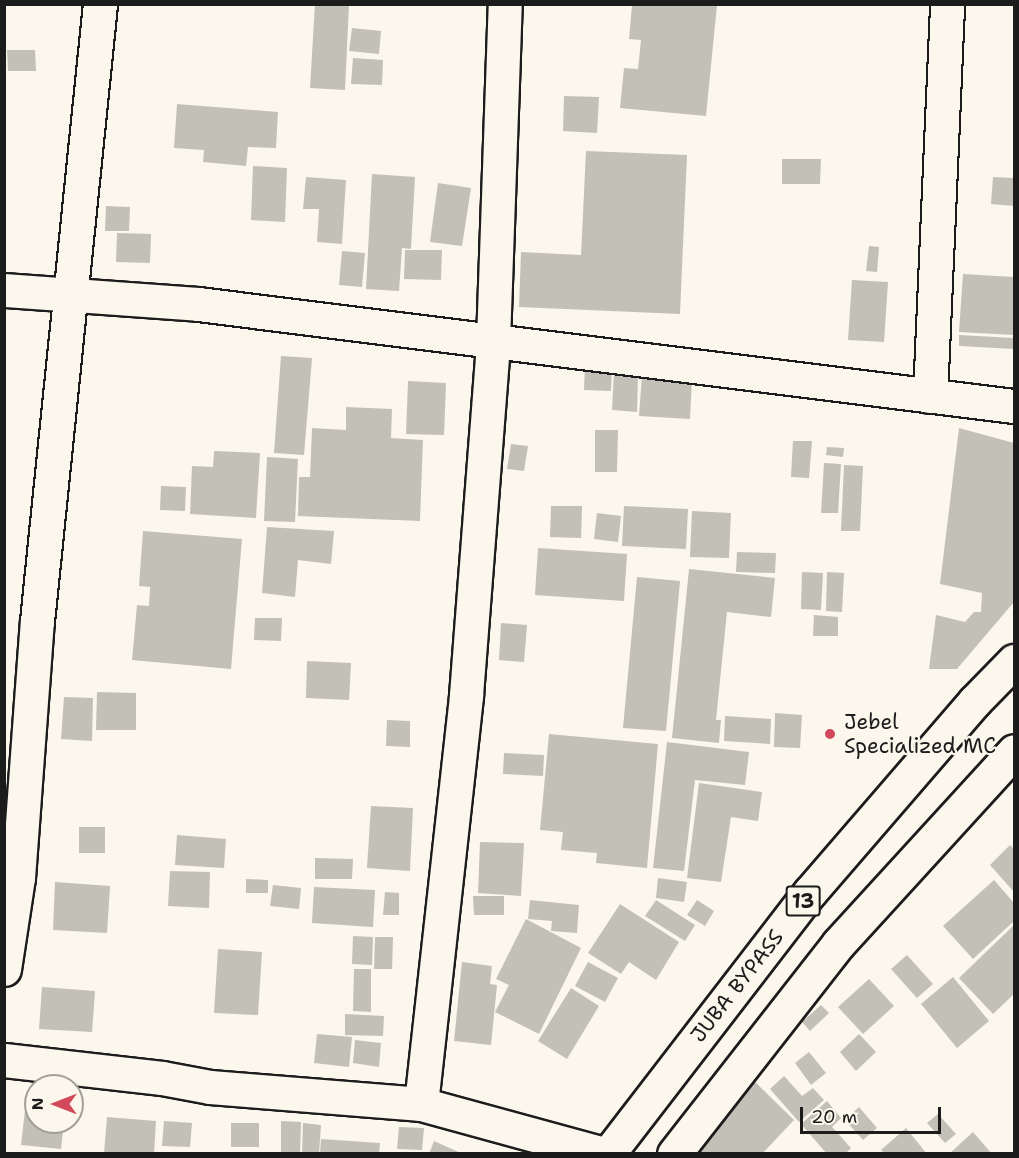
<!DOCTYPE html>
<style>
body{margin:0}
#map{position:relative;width:1019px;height:1158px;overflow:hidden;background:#fbf7ec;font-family:"Shantell Sans",sans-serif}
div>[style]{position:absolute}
.building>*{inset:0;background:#c3c0b8}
.roads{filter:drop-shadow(2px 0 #1c1c1c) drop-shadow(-2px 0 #1c1c1c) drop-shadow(0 2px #1c1c1c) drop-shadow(0 -2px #1c1c1c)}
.street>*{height:33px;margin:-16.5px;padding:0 16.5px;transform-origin:16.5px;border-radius:16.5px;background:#fbf7ec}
.primary>*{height:33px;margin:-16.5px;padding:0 16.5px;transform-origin:16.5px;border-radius:16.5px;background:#fbf7ec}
.dots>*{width:16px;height:16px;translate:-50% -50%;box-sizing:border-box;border:3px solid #fbf7ec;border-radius:50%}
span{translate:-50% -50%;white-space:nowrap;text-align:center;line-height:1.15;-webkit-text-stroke:4.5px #fbf7ec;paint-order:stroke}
.shield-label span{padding:2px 4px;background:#fbf7ec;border:2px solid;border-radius:4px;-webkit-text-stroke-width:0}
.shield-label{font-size:20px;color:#1c1c1c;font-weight:700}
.poi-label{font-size:21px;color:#1c1c1c}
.left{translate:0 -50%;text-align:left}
.street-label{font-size:21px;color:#1c1c1c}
.frame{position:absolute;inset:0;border:6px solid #1c1c1c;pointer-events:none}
.north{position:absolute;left:24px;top:1074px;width:60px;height:60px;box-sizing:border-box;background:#fbf7ec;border:2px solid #a29f99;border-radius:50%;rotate:270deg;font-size:16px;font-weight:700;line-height:24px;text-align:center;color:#1c1c1c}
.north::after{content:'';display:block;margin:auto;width:21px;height:27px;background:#d1495b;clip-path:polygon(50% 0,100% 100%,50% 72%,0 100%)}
.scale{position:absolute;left:800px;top:1107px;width:141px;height:27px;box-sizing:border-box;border:3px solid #1c1c1c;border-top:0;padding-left:8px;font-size:18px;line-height:21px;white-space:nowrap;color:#1c1c1c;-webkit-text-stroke:4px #fbf7ec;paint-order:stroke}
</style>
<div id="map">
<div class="building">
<div style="clip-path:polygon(315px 4px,349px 4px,345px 90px,310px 88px)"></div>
<div style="clip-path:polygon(632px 5px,717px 5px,706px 116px,620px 108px,624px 68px,638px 69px,641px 40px,629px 39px)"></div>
<div style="clip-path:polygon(352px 28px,381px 31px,379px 54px,349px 51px)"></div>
<div style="clip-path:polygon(7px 50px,35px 50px,36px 71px,8px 71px)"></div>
<div style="clip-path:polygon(353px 58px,383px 60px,382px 85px,351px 84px)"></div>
<div style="clip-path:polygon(564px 96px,599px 97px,597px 133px,563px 131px)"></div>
<div style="clip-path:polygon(177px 104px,278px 112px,276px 148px,248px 147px,246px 166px,203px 162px,204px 150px,174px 148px)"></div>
<div style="clip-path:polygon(586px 151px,687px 155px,680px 314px,519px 307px,521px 252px,581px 255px)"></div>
<div style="clip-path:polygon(782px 159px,821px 159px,820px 184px,782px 184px)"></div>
<div style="clip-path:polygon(253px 166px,287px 168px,285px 222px,251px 220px)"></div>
<div style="clip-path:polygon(372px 174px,415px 177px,411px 249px,402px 248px,399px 291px,366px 289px)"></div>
<div style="clip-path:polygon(306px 177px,346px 180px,342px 244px,317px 242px,319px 209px,303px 209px)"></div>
<div style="clip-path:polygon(993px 177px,1014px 178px,1014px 206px,991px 204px)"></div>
<div style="clip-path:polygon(438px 183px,471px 188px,462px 246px,430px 242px)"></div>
<div style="clip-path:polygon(106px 206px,130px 207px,129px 231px,105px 231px)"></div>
<div style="clip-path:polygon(117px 233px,151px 234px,150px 263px,116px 262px)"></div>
<div style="clip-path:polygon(869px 246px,879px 247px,877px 272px,866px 271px)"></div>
<div style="clip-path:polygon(405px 250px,442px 250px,441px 280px,404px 279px)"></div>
<div style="clip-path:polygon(342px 251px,365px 253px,362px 287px,339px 285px)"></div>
<div style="clip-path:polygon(963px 274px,1014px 277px,1014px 335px,959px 332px)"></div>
<div style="clip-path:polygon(852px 280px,888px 282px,884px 342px,848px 340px)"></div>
<div style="clip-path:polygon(959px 335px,1014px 338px,1014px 349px,959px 346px)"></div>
<div style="clip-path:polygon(281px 356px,312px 358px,304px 455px,274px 453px)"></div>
<div style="clip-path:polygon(585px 365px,612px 367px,611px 391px,584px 390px)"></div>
<div style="clip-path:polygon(614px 372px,638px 373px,637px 412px,612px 410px)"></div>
<div style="clip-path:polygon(642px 376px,692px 379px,690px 419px,639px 416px)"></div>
<div style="clip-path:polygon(408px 381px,446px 383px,444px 435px,406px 434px)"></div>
<div style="clip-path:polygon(346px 407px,392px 409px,391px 438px,423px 440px,420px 521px,298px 516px,299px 477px,310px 477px,312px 428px,346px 430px)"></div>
<div style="clip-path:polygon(959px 428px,1014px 443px,1014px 602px,957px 669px,929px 669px,936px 615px,965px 622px,974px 612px,981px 612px,982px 593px,940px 584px)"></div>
<div style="clip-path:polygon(595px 430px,618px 430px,617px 472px,595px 472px)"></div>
<div style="clip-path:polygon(793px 441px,812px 441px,809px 478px,791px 477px)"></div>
<div style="clip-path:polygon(511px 444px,528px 446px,524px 471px,507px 469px)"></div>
<div style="clip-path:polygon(827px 447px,844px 448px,843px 457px,826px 455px)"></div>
<div style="clip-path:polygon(214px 451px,260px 453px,256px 518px,190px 514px,192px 466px,213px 467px)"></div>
<div style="clip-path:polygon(267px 457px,298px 459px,295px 522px,264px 521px)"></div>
<div style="clip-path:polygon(824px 463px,841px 464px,838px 513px,821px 513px)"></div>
<div style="clip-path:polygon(844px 465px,863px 466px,860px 531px,841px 531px)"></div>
<div style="clip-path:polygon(161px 486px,186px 487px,185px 511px,160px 510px)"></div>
<div style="clip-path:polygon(551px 506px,582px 506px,581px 538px,550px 537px)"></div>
<div style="clip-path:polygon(624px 506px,688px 509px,686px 549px,622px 546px)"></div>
<div style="clip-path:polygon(692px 511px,731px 513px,729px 558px,690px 557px)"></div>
<div style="clip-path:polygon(597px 513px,621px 516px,618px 542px,594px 539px)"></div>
<div style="clip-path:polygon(267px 527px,334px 531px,331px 564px,298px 560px,295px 597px,262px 593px)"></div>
<div style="clip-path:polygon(143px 531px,242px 539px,231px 669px,132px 660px,137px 605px,149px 606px,150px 587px,139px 586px)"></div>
<div style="clip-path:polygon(538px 548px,627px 554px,624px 601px,535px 595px)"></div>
<div style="clip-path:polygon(737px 552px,776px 553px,775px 573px,736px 572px)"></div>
<div style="clip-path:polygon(689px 569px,775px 578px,771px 617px,727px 612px,716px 720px,721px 720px,719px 743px,672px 738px)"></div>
<div style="clip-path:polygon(802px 572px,823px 573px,821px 610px,801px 609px)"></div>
<div style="clip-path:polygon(827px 572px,844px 573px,842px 612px,826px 611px)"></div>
<div style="clip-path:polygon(637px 577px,680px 581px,666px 731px,623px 728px)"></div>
<div style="clip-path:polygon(814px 615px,838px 617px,838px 636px,813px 636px)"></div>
<div style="clip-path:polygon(255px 618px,282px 618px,281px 641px,254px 640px)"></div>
<div style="clip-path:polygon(501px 623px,527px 625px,524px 662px,499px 660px)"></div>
<div style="clip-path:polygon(307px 661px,351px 663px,349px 700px,306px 698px)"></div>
<div style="clip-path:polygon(97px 692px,136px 693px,136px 730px,96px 730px)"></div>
<div style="clip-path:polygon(64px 697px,93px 698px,92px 741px,61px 739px)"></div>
<div style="clip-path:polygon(775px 713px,802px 715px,800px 748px,774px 747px)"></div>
<div style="clip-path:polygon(725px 716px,771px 719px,770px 744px,724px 741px)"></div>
<div style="clip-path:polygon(387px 720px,410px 721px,410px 747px,386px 746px)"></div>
<div style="clip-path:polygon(549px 734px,658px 744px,647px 868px,596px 863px,597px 853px,561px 850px,563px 832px,540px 830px)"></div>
<div style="clip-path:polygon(667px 742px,749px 752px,745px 785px,695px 780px,684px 871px,653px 868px)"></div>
<div style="clip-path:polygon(504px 753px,544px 755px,543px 776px,503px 774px)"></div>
<div style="clip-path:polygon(699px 783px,762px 792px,758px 821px,731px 817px,721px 882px,687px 878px)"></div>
<div style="clip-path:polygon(371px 806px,413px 808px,410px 871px,367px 868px)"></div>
<div style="clip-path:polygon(79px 827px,105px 827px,105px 853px,79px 853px)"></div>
<div style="clip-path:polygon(177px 835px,226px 839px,224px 868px,175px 865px)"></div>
<div style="clip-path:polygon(480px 842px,524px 843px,521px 896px,478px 893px)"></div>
<div style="clip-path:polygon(1010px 845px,1014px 849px,1014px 892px,990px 865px)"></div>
<div style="clip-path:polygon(315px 858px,353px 859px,352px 879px,315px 879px)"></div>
<div style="clip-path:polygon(170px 871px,210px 872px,209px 908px,168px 906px)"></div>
<div style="clip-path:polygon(658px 878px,687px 882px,684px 902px,656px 898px)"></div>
<div style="clip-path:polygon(246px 879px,268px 880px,268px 893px,246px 893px)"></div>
<div style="clip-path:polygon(994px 880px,1014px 903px,1014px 921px,973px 959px,943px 926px)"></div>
<div style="clip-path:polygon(55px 882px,110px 886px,107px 933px,53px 930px)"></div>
<div style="clip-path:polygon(273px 885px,301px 888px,299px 909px,270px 906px)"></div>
<div style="clip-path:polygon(314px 887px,375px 890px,373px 927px,312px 923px)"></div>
<div style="clip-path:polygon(385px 892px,399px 893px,399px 915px,383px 915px)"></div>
<div style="clip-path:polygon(473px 896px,504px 896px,504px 915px,474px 915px)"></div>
<div style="clip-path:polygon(530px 900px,579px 905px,577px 933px,551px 931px,552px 921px,528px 919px)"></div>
<div style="clip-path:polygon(656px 900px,695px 925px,685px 941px,645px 916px)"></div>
<div style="clip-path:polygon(697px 900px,714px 911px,705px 926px,687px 915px)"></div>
<div style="clip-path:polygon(620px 904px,679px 942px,656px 980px,629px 962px,621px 974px,588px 953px)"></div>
<div style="clip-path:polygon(526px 919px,581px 948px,539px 1034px,495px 1012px,509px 985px,496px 979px)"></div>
<div style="clip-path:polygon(1014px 925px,1014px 994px,993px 1014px,959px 978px)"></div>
<div style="clip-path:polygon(353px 936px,373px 937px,372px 965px,352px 964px)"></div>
<div style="clip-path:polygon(375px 937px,393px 937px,392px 969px,374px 969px)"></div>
<div style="clip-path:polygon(218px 949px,262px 952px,258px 1015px,214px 1013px)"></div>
<div style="clip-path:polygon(907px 955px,933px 984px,917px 998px,891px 969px)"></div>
<div style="clip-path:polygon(462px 962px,492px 966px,490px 984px,497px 985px,491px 1045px,454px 1041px)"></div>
<div style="clip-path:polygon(588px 962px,618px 978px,605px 1002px,575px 986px)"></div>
<div style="clip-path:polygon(354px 969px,371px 969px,371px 1012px,353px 1011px)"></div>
<div style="clip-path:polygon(953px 977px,989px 1021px,957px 1048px,921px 1004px)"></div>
<div style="clip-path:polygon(869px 979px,894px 1006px,863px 1034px,838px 1007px)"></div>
<div style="clip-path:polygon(42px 987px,95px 991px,92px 1032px,39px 1029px)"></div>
<div style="clip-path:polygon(571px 988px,599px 1006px,567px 1059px,538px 1041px)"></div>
<div style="clip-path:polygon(821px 1005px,829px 1013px,810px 1031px,802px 1022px)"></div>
<div style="clip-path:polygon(345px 1014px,384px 1016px,383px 1036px,345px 1035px)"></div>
<div style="clip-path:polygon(317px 1034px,352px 1037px,349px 1067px,314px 1063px)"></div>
<div style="clip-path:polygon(859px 1034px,876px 1052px,856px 1071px,840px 1052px)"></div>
<div style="clip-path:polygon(355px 1040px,381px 1043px,379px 1067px,353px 1063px)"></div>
<div style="clip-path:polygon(809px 1052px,826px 1073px,811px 1085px,795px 1063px)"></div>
<div style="clip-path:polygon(784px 1076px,802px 1096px,813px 1088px,824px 1100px,799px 1122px,770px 1089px)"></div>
<div style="clip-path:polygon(751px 1078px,794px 1120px,762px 1154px,677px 1154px)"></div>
<div style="clip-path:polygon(26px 1101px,36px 1102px,36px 1122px,64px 1122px,61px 1149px,21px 1145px)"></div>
<div style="clip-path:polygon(827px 1101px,841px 1118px,832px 1127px,851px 1148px,845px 1154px,827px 1154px,801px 1124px)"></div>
<div style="clip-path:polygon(859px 1107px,877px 1128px,863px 1140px,845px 1120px)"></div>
<div style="clip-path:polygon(938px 1114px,956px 1134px,945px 1143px,927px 1123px)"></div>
<div style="clip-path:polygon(107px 1117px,156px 1121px,154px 1154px,104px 1154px)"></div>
<div style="clip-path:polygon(164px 1121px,192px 1123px,190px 1147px,162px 1146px)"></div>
<div style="clip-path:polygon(281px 1121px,301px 1122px,300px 1154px,281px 1154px)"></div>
<div style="clip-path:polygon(231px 1123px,259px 1123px,259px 1147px,231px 1147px)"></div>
<div style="clip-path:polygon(303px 1123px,321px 1125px,319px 1154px,302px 1154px)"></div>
<div style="clip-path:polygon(399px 1127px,424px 1128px,422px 1150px,397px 1149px)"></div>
<div style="clip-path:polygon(906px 1128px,927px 1154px,885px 1154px,881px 1150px)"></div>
<div style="clip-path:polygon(973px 1132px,992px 1154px,949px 1154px)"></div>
<div style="clip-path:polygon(321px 1139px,380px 1143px,379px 1154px,320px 1154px)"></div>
<div style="clip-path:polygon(434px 1141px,463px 1154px,429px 1154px)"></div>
</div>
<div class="roads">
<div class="street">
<div style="left:4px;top:290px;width:195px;rotate:4.1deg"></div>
<div style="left:198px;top:304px;width:822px;rotate:7.13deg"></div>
<div style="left:930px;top:396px;width:392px;rotate:-87.5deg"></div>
<div style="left:4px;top:969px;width:92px;rotate:-81.3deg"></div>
<div style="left:18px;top:878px;width:258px;rotate:-85.8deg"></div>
<div style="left:37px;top:621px;width:620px;rotate:-84.17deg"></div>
<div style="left:4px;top:1060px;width:159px;rotate:6.5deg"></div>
<div style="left:162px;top:1078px;width:49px;rotate:10.6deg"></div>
<div style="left:210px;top:1087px;width:212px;rotate:4.6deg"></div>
<div style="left:421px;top:1104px;width:190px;rotate:15.3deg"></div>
<div style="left:421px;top:1104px;width:411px;rotate:-83.7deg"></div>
<div style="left:466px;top:695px;width:355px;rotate:-85.6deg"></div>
<div style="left:493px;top:341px;width:337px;rotate:-88deg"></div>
</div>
<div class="primary">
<div style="left:608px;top:1154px;width:331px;rotate:-52.4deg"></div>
<div style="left:810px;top:892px;width:252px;rotate:-49.2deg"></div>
<div style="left:975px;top:701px;width:56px;rotate:-45.7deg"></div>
<div style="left:674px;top:1154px;width:266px;rotate:-52deg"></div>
<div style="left:838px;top:944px;width:261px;rotate:-47.6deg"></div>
</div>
</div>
<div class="dots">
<div style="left:830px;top:734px;background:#d1495b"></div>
</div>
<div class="shield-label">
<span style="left:803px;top:901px">13</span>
</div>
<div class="poi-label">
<span class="left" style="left:844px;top:734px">Jebel<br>Specialized MC</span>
</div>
<div class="street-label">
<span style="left:737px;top:986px;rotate:-52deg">JUBA BYPASS</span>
</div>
<div class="frame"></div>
<div class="north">N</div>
<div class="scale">20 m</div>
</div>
